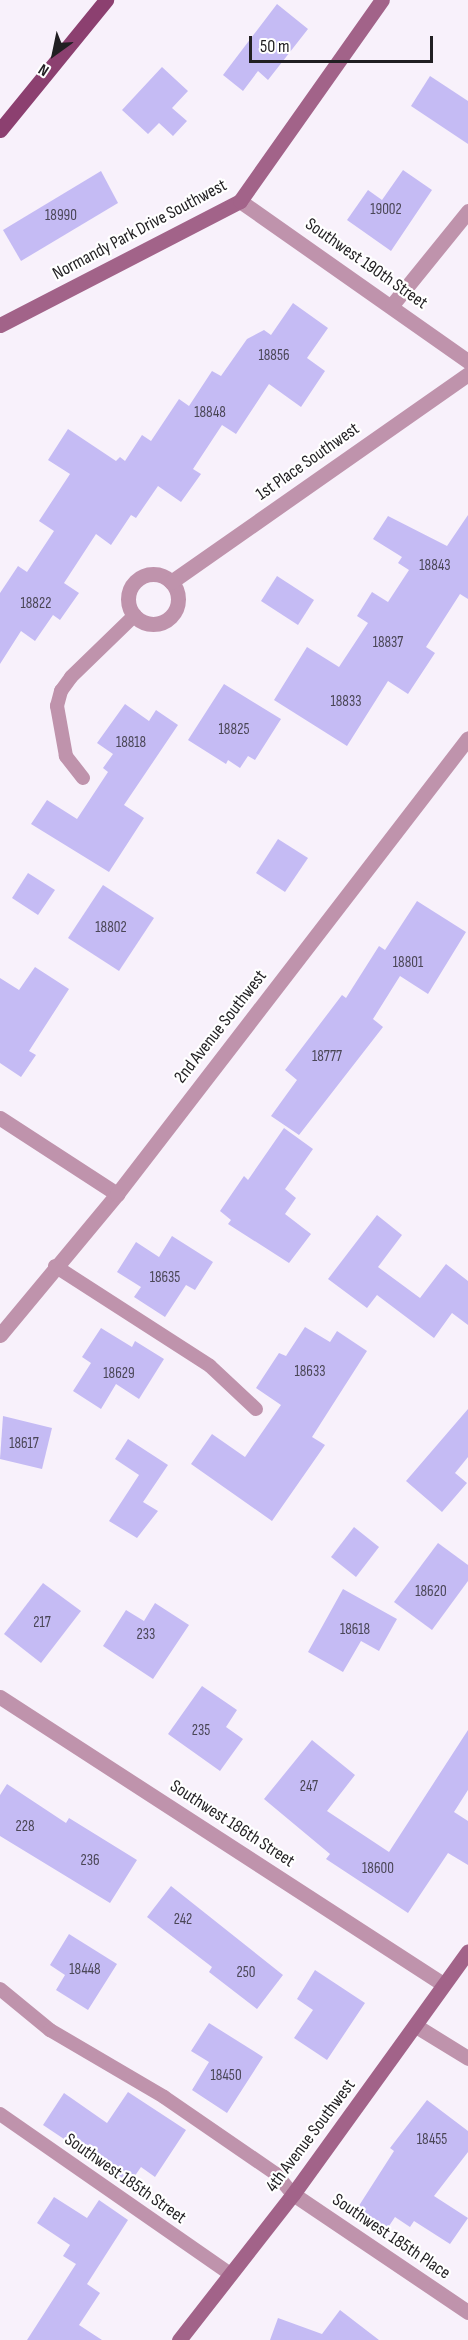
<!DOCTYPE html>
<style>
body{margin:0}
#map{position:relative;width:468px;height:2340px;overflow:hidden;background:#f8f1fb;font-family:"Sofia Sans Condensed",sans-serif}
div>[style]{position:absolute}
.building>*{inset:0;background:#c5bbf4}
.lane>*{height:14px;margin:-7px;padding:0 7px;transform-origin:7px;border-radius:7px;background:#bf93ac}
.street>*{height:15px;margin:-7.5px;padding:0 7.5px;transform-origin:7.5px;border-radius:7.5px;background:#bf93ac}
.street>.ring{margin:-7.5px;padding:0;box-sizing:content-box;background:none;border:15px solid #bf93ac;border-radius:50%}
.secondary>*{height:15px;margin:-7.5px;padding:0 7.5px;transform-origin:7.5px;border-radius:7.5px;background:#a26389}
.primary>*{height:15px;margin:-7.5px;padding:0 7.5px;transform-origin:7.5px;border-radius:7.5px;background:#8c4070}
span{translate:-50% -50%;white-space:nowrap;text-align:center;line-height:1.15;-webkit-text-stroke:4.5px #fff;paint-order:stroke}
.number-label{font-size:15px;color:#4a4656}
.number-label span{-webkit-text-stroke-width:0}
.street-label{font-size:18px;color:#211f22}
.north{position:absolute;left:24px;top:24px;width:60px;height:60px;-webkit-text-stroke:4px #fff;paint-order:stroke;rotate:213deg;font-size:16px;font-weight:700;line-height:24px;text-align:center;color:#211f22}
.north::after{content:'';display:block;margin:auto;width:21px;height:27px;background:#211f22;clip-path:polygon(50% 0,100% 100%,50% 72%,0 100%)}
.scale{position:absolute;left:249px;top:36px;width:184px;height:27px;box-sizing:border-box;border:3px solid #211f22;border-top:0;padding-left:8px;font-size:18px;line-height:21px;white-space:nowrap;color:#211f22;-webkit-text-stroke:4px #fff;paint-order:stroke}
</style>
<div id="map">
<div class="building">
<div style="clip-path:polygon(277px 4px,308px 29px,268px 80px,258px 71px,243px 91px,223px 75px)"></div>
<div style="clip-path:polygon(162px 67px,188px 91px,172px 108px,187px 121px,173px 136px,159px 123px,148px 134px,122px 110px)"></div>
<div style="clip-path:polygon(430px 76px,468px 101px,468px 144px,411px 106px)"></div>
<div style="clip-path:polygon(403px 170px,432px 190px,391px 251px,347px 220px,368px 190px,382px 200px)"></div>
<div style="clip-path:polygon(101px 171px,118px 203px,21px 261px,3px 230px)"></div>
<div style="clip-path:polygon(293px 303px,328px 328px,307px 358px,325px 371px,301px 407px,269px 384px,236px 434px,222px 425px,193px 469px,201px 474px,181px 502px,158px 486px,136px 518px,131px 515px,111px 545px,96px 534px,64px 583px,79px 593px,60px 620px,53px 615px,35px 641px,21px 631px,0 664px,0 593px,18px 566px,27px 572px,54px 531px,39px 521px,70px 474px,48px 460px,68px 429px,116px 461px,120px 457px,125px 461px,142px 435px,151px 441px,179px 399px,189px 406px,212px 371px,221px 376px,247px 339px,264px 330px,271px 335px)"></div>
<div style="clip-path:polygon(468px 515px,468px 599px,460px 594px,426px 647px,435px 653px,408px 694px,388px 681px,347px 746px,274px 700px,307px 647px,339px 667px,368px 623px,357px 616px,372px 592px,388px 602px,409px 570px,398px 563px,402px 557px,373px 539px,388px 516px,447px 546px)"></div>
<div style="clip-path:polygon(277px 576px,314px 600px,298px 625px,261px 601px)"></div>
<div style="clip-path:polygon(224px 684px,281px 719px,255px 760px,248px 756px,240px 768px,228px 760px,226px 764px,188px 740px)"></div>
<div style="clip-path:polygon(125px 704px,149px 721px,156px 710px,178px 725px,124px 805px,144px 818px,109px 872px,31px 824px,47px 800px,77px 819px,108px 772px,103px 768px,113px 754px,97px 743px)"></div>
<div style="clip-path:polygon(278px 839px,308px 858px,285px 892px,256px 873px)"></div>
<div style="clip-path:polygon(28px 873px,55px 890px,38px 915px,12px 898px)"></div>
<div style="clip-path:polygon(103px 885px,154px 918px,119px 971px,68px 938px)"></div>
<div style="clip-path:polygon(417px 901px,466px 932px,428px 994px,400px 976px,373px 1019px,383px 1027px,299px 1135px,271px 1116px,297px 1080px,285px 1070px,342px 995px,346px 998px,379px 946px,385px 950px)"></div>
<div style="clip-path:polygon(35px 967px,69px 989px,29px 1051px,36px 1055px,21px 1077px,0 1063px,0 978px,19px 990px)"></div>
<div style="clip-path:polygon(284px 1128px,313px 1149px,285px 1189px,296px 1198px,285px 1214px,311px 1234px,289px 1263px,228px 1224px,231px 1220px,220px 1211px,244px 1176px,248px 1180px)"></div>
<div style="clip-path:polygon(377px 1215px,402px 1235px,378px 1267px,420px 1298px,446px 1264px,468px 1281px,468px 1325px,452px 1313px,434px 1338px,377px 1295px,367px 1308px,328px 1279px)"></div>
<div style="clip-path:polygon(172px 1236px,213px 1262px,195px 1290px,186px 1285px,165px 1317px,134px 1297px,141px 1287px,117px 1272px,136px 1242px,159px 1257px)"></div>
<div style="clip-path:polygon(305px 1327px,330px 1342px,337px 1331px,367px 1351px,312px 1437px,325px 1445px,272px 1521px,191px 1464px,212px 1434px,245px 1457px,281px 1405px,256px 1388px,279px 1353px,286px 1356px)"></div>
<div style="clip-path:polygon(101px 1328px,132px 1347px,135px 1341px,164px 1359px,139px 1399px,116px 1384px,101px 1409px,73px 1391px,91px 1363px,82px 1357px)"></div>
<div style="clip-path:polygon(468px 1409px,468px 1457px,455px 1473px,467px 1483px,442px 1512px,406px 1481px)"></div>
<div style="clip-path:polygon(3px 1416px,52px 1428px,42px 1469px,0 1459px)"></div>
<div style="clip-path:polygon(128px 1439px,168px 1465px,143px 1502px,158px 1511px,137px 1538px,109px 1521px,139px 1475px,115px 1459px)"></div>
<div style="clip-path:polygon(354px 1527px,379px 1547px,356px 1577px,331px 1557px)"></div>
<div style="clip-path:polygon(438px 1543px,468px 1565px,468px 1581px,432px 1630px,394px 1602px)"></div>
<div style="clip-path:polygon(43px 1583px,81px 1611px,41px 1663px,4px 1634px)"></div>
<div style="clip-path:polygon(343px 1589px,397px 1619px,379px 1651px,361px 1641px,343px 1672px,308px 1652px)"></div>
<div style="clip-path:polygon(155px 1603px,189px 1625px,153px 1679px,103px 1646px,126px 1610px,144px 1621px)"></div>
<div style="clip-path:polygon(202px 1686px,237px 1710px,226px 1727px,243px 1739px,220px 1771px,168px 1734px)"></div>
<div style="clip-path:polygon(468px 1730px,468px 1790px,454px 1812px,468px 1821px,468px 1865px,448px 1853px,408px 1913px,326px 1859px,330px 1854px,264px 1799px,312px 1740px,355px 1775px,327px 1811px,389px 1852px)"></div>
<div style="clip-path:polygon(7px 1784px,66px 1823px,69px 1818px,137px 1860px,110px 1903px,0 1836px,0 1795px)"></div>
<div style="clip-path:polygon(171px 1886px,283px 1975px,257px 2009px,209px 1972px,212px 1967px,147px 1917px)"></div>
<div style="clip-path:polygon(69px 1934px,117px 1964px,88px 2010px,56px 1990px,65px 1975px,50px 1965px)"></div>
<div style="clip-path:polygon(315px 1970px,365px 2003px,327px 2060px,294px 2038px,313px 2010px,297px 1999px)"></div>
<div style="clip-path:polygon(209px 2023px,263px 2057px,227px 2113px,192px 2090px,209px 2062px,191px 2051px)"></div>
<div style="clip-path:polygon(128px 2092px,186px 2130px,155px 2177px,141px 2167px,130px 2183px,43px 2125px,64px 2093px,107px 2123px)"></div>
<div style="clip-path:polygon(427px 2100px,468px 2131px,468px 2152px,434px 2196px,468px 2218px,450px 2244px,414px 2221px,410px 2227px,395px 2217px,383px 2235px,353px 2215px,394px 2151px,390px 2148px)"></div>
<div style="clip-path:polygon(54px 2197px,87px 2218px,99px 2200px,128px 2220px,87px 2284px,100px 2293px,79px 2325px,102px 2340px,27px 2340px,76px 2264px,63px 2256px,70px 2245px,37px 2223px)"></div>
<div style="clip-path:polygon(340px 2310px,379px 2340px,270px 2340px,278px 2318px,322px 2334px)"></div>
</div>
<div class="lane">
<div style="left:83px;top:778px;width:28px;rotate:-128deg"></div>
<div style="left:66px;top:756px;width:51px;rotate:-100.2deg"></div>
<div style="left:57px;top:706px;width:16px;rotate:-75deg"></div>
<div style="left:61px;top:691px;width:17px;rotate:-54deg"></div>
<div style="left:71px;top:677px;width:89px;rotate:-44.1deg"></div>
<div style="left:55px;top:1266px;width:184px;rotate:32.8deg"></div>
<div style="left:210px;top:1366px;width:63px;rotate:43.1deg"></div>
<div style="left:0;top:1989px;width:65px;rotate:39.4deg"></div>
<div style="left:50px;top:2030px;width:132px;rotate:30.4deg"></div>
<div style="left:164px;top:2097px;width:136px;rotate:34.5deg"></div>
<div style="left:276px;top:2174px;width:26px;rotate:50deg"></div>
<div style="left:0;top:2114px;width:280px;rotate:34.8deg"></div>
</div>
<div class="street">
<div style="left:240px;top:201px;width:279px;rotate:35.1deg"></div>
<div style="left:392px;top:305px;width:121px;rotate:-51deg"></div>
<div class="ring" style="left:128px;top:574px;width:35px;height:35px"></div>
<div style="left:171px;top:582px;width:363px;rotate:-35deg"></div>
<div style="left:0;top:1118px;width:140px;rotate:33deg"></div>
<div style="left:0;top:1335px;width:183px;rotate:-50.3deg"></div>
<div style="left:117px;top:1194px;width:575px;rotate:-52.41deg"></div>
<div style="left:0;top:1697px;width:528px;rotate:32.94deg"></div>
<div style="left:416px;top:2026px;width:61px;rotate:31.6deg"></div>
<div style="left:293px;top:2194px;width:211px;rotate:34deg"></div>
</div>
<div class="secondary">
<div style="left:0;top:325px;width:270px;rotate:-27.3deg"></div>
<div style="left:240px;top:201px;width:246px;rotate:-54.8deg"></div>
<div style="left:179px;top:2340px;width:185px;rotate:-52deg"></div>
<div style="left:293px;top:2194px;width:299px;rotate:-54.2deg"></div>
</div>
<div class="primary">
<div style="left:0;top:130px;width:168px;rotate:-50.8deg"></div>
</div>
<div class="number-label">
<span style="left:386px;top:210px">19002</span>
<span style="left:61px;top:216px">18990</span>
<span style="left:274px;top:356px">18856</span>
<span style="left:210px;top:413px">18848</span>
<span style="left:435px;top:566px">18843</span>
<span style="left:36px;top:604px">18822</span>
<span style="left:388px;top:643px">18837</span>
<span style="left:346px;top:702px">18833</span>
<span style="left:234px;top:730px">18825</span>
<span style="left:131px;top:743px">18818</span>
<span style="left:111px;top:928px">18802</span>
<span style="left:408px;top:963px">18801</span>
<span style="left:327px;top:1057px">18777</span>
<span style="left:165px;top:1278px">18635</span>
<span style="left:310px;top:1372px">18633</span>
<span style="left:119px;top:1374px">18629</span>
<span style="left:24px;top:1444px">18617</span>
<span style="left:431px;top:1592px">18620</span>
<span style="left:42px;top:1623px">217</span>
<span style="left:355px;top:1630px">18618</span>
<span style="left:146px;top:1635px">233</span>
<span style="left:201px;top:1731px">235</span>
<span style="left:309px;top:1787px">247</span>
<span style="left:25px;top:1827px">228</span>
<span style="left:90px;top:1861px">236</span>
<span style="left:378px;top:1869px">18600</span>
<span style="left:183px;top:1920px">242</span>
<span style="left:85px;top:1970px">18448</span>
<span style="left:246px;top:1973px">250</span>
<span style="left:226px;top:2076px">18450</span>
<span style="left:432px;top:2140px">18455</span>
</div>
<div class="street-label">
<span style="left:140px;top:230px;rotate:-28deg">Normandy Park Drive Southwest</span>
<span style="left:366px;top:264px;rotate:35deg">Southwest 190th Street</span>
<span style="left:308px;top:462px;rotate:-35deg">1st Place Southwest</span>
<span style="left:221px;top:1027px;rotate:-52deg">2nd Avenue Southwest</span>
<span style="left:232px;top:1824px;rotate:33deg">Southwest 186th Street</span>
<span style="left:311px;top:2136px;rotate:-53deg">4th Avenue Southwest</span>
<span style="left:125px;top:2179px;rotate:35deg">Southwest 185th Street</span>
<span style="left:391px;top:2237px;rotate:34deg">Southwest 185th Place</span>
</div>
<div class="north">N</div>
<div class="scale">50 m</div>
</div>
